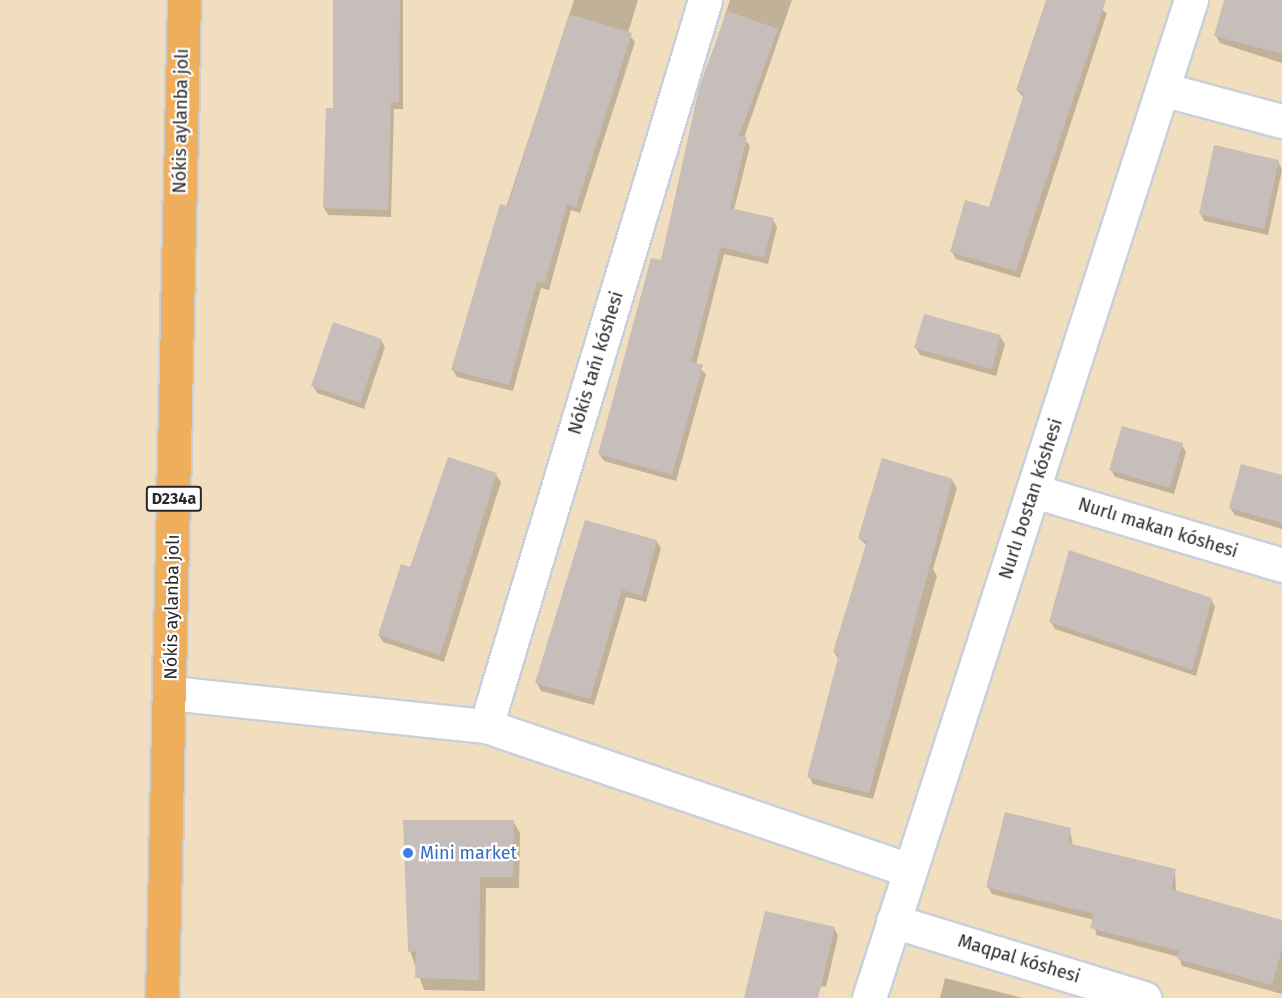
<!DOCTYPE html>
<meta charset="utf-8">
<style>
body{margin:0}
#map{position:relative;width:1282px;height:998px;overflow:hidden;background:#ebe1db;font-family:"Fira Sans",sans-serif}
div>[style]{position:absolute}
.sand>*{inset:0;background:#f1debe}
.shadow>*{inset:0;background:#0003}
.building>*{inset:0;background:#c7bebb}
.roads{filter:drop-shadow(2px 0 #c9d0db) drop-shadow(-2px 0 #c9d0db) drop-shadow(0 2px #c9d0db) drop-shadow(0 -2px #c9d0db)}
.street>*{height:33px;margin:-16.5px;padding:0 16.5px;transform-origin:16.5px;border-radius:16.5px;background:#fff}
.primary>*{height:33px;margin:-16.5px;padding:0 16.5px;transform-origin:16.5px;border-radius:16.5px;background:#efae5c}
.dots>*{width:16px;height:16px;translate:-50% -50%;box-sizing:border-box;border:3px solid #fff;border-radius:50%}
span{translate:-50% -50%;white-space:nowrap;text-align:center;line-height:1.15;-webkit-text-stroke:4.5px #fff;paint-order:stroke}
.shield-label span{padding:2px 4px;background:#fff;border:2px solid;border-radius:4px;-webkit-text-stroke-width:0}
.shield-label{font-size:16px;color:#292929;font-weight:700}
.street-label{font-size:18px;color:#292929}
.shop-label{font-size:18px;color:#366cbe}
.left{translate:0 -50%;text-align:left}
</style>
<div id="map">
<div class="sand">
<div style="clip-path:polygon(0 0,1282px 0,1282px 998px,0 998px)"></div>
</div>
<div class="shadow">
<div style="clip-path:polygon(334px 0,403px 0,403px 109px,394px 109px,391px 217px,328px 215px,324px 208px,334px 110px)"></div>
<div style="clip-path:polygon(574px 0,638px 0,628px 33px,635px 42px,580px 213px,571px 210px,549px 290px,541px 288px,513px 391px,457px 377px,453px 370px)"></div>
<div style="clip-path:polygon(730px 0,792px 0,744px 138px,750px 146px,734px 210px,773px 220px,777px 227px,768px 264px,724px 254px,696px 365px,706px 374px,676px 481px,604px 461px,599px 454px,662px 262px,701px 88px)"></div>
<div style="clip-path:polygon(1048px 0,1085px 0,1107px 13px,1020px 278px,956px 259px,952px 252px,990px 209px,1024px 98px,1017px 90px)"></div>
<div style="clip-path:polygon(1226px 0,1282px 0,1282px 63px,1220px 43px,1216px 36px)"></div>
<div style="clip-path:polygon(1278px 161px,1282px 170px,1268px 235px,1204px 221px,1200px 213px)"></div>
<div style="clip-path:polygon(1000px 337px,1005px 344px,996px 376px,920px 355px,916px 348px)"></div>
<div style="clip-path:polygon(381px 340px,385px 347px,364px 409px,317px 393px,313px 386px)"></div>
<div style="clip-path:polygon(1182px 445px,1186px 452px,1174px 494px,1115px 477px,1111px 470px)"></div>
<div style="clip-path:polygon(496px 475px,501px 482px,444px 662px,383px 642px,379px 635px,411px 569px)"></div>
<div style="clip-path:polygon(1282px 477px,1282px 529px,1235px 515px,1230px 508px)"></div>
<div style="clip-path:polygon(952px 480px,957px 488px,933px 569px,937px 576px,873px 799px,813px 784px,809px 776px,839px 660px,834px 652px,867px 546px,859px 538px)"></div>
<div style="clip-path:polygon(656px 541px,661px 548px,646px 602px,626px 597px,594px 705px,541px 691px,537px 683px)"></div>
<div style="clip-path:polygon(1211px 599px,1215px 607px,1196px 676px,1055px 629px,1051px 622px)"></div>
<div style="clip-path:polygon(513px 821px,520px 833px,519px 888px,486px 888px,485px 991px,424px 990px,410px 951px)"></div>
<div style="clip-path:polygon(1070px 830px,1073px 846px,1175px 870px,1176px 892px,1282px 924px,1282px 994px,1182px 966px,1179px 957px,1096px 935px,1094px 920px,992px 894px,988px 887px)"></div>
<div style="clip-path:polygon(834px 928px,838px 936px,826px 987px,814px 985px,810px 998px,746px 998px)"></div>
<div style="clip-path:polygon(945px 978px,1023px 998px,940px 998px)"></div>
</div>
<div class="building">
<div style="clip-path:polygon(333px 0,400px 0,399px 102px,391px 102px,388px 210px,323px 208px,326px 108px,333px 108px)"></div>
<div style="clip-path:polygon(1046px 0,1106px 0,1016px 271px,950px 252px,965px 200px,989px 207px,1024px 93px,1016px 90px)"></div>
<div style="clip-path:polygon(1224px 0,1282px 0,1282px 54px,1214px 36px)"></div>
<div style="clip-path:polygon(727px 11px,778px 29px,739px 136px,747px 137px,730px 208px,774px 218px,764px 258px,721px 247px,691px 362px,703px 365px,672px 475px,598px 454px,651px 258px,661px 260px,699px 88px)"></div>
<div style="clip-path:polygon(569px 14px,632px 33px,576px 207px,567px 204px,545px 283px,537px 281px,509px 385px,451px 370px,500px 204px,508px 206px)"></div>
<div style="clip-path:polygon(1214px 145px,1279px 160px,1264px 229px,1199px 214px)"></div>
<div style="clip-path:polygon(924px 314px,1001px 335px,992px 369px,914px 348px)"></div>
<div style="clip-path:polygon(333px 322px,382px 339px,360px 403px,311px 386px)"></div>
<div style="clip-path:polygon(1122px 426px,1183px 443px,1170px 488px,1109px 470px)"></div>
<div style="clip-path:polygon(448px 457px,497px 473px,440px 655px,378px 635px,401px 564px,410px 567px)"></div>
<div style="clip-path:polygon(882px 458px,953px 479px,869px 793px,807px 777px,839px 654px,833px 652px,867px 541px,858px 538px)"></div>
<div style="clip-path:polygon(1241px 464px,1282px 475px,1282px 523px,1229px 508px)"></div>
<div style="clip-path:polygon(585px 520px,657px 540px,642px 596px,622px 590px,590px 699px,535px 683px)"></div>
<div style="clip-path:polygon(1069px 550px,1212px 598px,1192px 670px,1049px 622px)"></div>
<div style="clip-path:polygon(1005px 812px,1071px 828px,1068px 843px,1176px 869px,1171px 889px,1282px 920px,1282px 948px,1272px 985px,1177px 959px,1179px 951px,1090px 928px,1094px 914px,986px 887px)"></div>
<div style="clip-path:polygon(403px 820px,514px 820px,513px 877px,480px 877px,479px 980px,415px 978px,416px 951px,408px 952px)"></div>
<div style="clip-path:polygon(765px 911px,835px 927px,818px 998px,744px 998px)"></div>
</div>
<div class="roads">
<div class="street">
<div style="left:1166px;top:90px;width:120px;rotate:15deg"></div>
<div style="left:1034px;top:491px;width:259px;rotate:16.6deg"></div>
<div style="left:170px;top:693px;width:318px;rotate:6deg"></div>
<div style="left:486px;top:726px;width:447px;rotate:18.8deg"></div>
<div style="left:486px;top:726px;width:758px;rotate:-73.21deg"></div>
<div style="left:893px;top:921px;width:263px;rotate:17.1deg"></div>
<div style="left:869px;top:998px;width:1049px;rotate:-72.12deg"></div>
</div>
<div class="primary">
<div style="left:162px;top:998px;width:998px;rotate:-88.74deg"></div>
</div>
</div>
<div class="dots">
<div style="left:408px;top:853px;background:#3f7fe0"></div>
</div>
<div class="shield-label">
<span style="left:174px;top:499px">D234a</span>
</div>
<div class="street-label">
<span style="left:181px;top:121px;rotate:-89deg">Nókis aylanba jolı</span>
<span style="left:596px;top:363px;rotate:-73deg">Nókis tańı kóshesi</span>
<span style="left:1031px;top:499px;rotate:-72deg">Nurlı bostan kóshesi</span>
<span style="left:1158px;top:528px;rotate:17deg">Nurlı makan kóshesi</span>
<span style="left:172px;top:607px;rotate:-89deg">Nókis aylanba jolı</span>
<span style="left:1019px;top:959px;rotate:17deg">Maqpal kóshesi</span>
</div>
<div class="shop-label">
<span class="left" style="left:420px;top:853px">Mini market</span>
</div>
</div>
